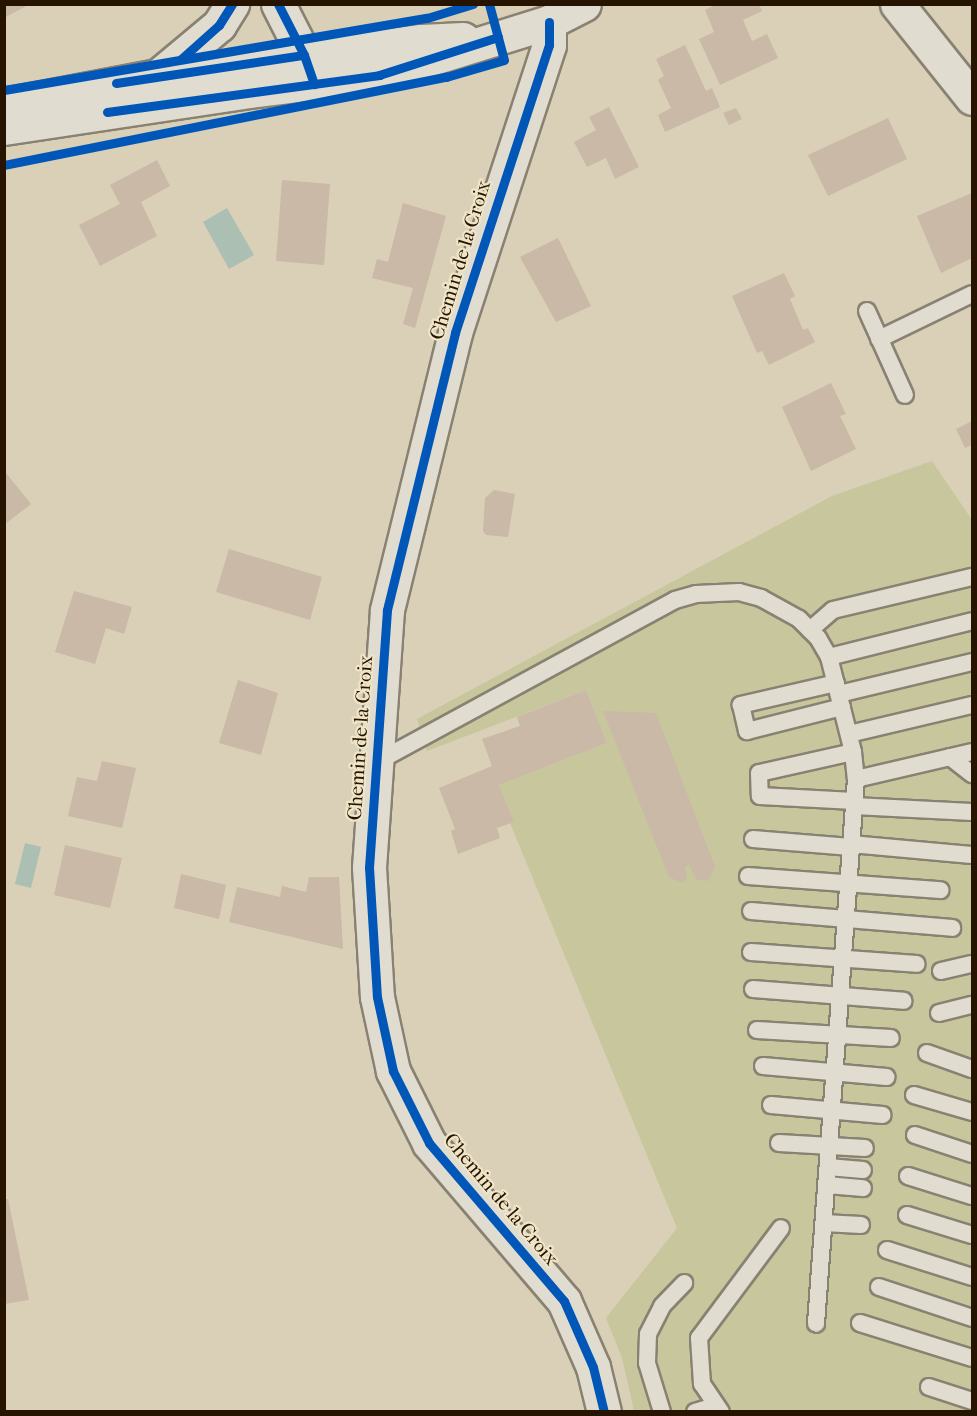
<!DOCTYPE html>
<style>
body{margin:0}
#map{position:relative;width:977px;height:1416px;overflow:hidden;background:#d9d0b7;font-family:"IM FELL French Canon",serif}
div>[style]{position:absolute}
.green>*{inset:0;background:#c7c69c}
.water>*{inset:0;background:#acbfb3}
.building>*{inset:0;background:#c9b9a6}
.roads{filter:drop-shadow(2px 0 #898171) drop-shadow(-2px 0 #898171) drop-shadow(0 2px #898171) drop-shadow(0 -2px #898171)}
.service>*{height:16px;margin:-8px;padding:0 8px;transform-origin:8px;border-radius:8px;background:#e1dcd0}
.minor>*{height:33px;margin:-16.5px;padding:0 16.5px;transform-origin:16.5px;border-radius:16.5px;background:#e1dcd0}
.tertiary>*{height:33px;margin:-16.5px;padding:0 16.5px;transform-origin:16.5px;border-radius:16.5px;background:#e1dcd0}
.secondary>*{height:33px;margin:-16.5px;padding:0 16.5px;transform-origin:16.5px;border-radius:16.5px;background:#e1dcd0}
.cycleway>*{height:9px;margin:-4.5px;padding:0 4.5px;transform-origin:4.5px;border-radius:4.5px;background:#0057b8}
span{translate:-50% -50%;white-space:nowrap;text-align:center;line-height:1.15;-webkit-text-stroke:4.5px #efe5c7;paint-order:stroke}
.street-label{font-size:20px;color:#261300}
.frame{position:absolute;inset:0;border:6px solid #261300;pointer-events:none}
</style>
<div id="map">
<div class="green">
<div style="clip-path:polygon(932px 461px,972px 520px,972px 1411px,634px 1411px,622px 1358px,606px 1318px,677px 1228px,510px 823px,513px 821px,499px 785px,607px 743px,586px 690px,427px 751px,417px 719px,832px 496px)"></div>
</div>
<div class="water">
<div style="clip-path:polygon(227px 208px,254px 255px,229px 269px,203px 222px)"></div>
<div style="clip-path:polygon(25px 843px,41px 847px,31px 888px,15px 884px)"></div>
</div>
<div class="building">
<div style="clip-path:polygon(4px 4px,30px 4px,4px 18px)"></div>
<div style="clip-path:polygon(717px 4px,759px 4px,762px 11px,743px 20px,752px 41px,767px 34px,778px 58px,720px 85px,699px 39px,714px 32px,705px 10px)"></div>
<div style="clip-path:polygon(685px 45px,706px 91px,712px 88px,720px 107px,665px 132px,658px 115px,671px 108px,658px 80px,664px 76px,656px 59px)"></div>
<div style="clip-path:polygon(609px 107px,639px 167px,615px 179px,606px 158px,587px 167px,574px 142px,596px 130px,589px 117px)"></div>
<div style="clip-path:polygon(736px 108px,742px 119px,729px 125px,723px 113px)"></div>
<div style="clip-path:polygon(888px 118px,907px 159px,828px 196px,808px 155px)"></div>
<div style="clip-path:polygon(157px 160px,170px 186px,141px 202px,157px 236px,100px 266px,79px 225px,120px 204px,110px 185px)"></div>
<div style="clip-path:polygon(282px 180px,330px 184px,324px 265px,276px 261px)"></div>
<div style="clip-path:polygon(972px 193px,972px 258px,941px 273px,917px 216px)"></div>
<div style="clip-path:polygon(403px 203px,446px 216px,415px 328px,403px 324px,413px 288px,372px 278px,377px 259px,388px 262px)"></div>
<div style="clip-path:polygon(558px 238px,591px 306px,556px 322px,520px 257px)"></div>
<div style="clip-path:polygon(784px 273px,795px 296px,790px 299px,803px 330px,808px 328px,815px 342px,769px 365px,762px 351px,757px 353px,732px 296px)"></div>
<div style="clip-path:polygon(831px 383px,846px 414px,840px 416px,856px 449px,811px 471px,782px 407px)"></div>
<div style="clip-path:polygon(972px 421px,972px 445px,965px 448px,956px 429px)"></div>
<div style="clip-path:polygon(6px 473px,31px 504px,4px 525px,4px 474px)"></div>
<div style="clip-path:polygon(494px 490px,515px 494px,508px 537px,486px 535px,483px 531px,485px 498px)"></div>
<div style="clip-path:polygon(229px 549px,322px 577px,310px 620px,216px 592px)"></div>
<div style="clip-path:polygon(74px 591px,132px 607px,124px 634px,106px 628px,95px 664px,55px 652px)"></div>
<div style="clip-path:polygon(238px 680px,278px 693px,261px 755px,219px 743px)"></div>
<div style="clip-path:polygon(586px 690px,607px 743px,499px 785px,514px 822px,497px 828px,500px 838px,458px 854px,451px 831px,455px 829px,439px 788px,492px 766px,482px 739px,520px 726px,517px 717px)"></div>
<div style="clip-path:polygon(603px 711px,656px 713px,715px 867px,708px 881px,696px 879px,689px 864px,685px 867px,687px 879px,682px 883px,669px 877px)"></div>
<div style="clip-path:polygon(102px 761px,136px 768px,122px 828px,68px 816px,77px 777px,97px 781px)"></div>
<div style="clip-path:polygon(65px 845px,122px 858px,110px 908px,54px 895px)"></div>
<div style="clip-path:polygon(181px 874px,226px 885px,219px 919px,174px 908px)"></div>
<div style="clip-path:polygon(309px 877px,339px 877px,343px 949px,229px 922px,237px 887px,280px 897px,282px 886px,306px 892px)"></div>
<div style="clip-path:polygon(4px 1199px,8px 1199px,29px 1300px,4px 1304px)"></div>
</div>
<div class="roads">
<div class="service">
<div style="left:867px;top:311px;width:92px;rotate:65.7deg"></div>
<div style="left:879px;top:339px;width:103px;rotate:-25.8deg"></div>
<div style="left:810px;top:630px;width:30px;rotate:-41deg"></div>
<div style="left:833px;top:610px;width:143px;rotate:-13.4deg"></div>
<div style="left:829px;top:657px;width:147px;rotate:-14.1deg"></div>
<div style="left:836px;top:683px;width:98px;rotate:167deg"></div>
<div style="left:741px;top:705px;width:27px;rotate:77deg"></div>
<div style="left:747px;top:731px;width:98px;rotate:-14.2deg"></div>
<div style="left:839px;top:694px;width:137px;rotate:-13.5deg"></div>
<div style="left:849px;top:734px;width:126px;rotate:-13.3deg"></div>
<div style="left:853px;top:752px;width:96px;rotate:167.4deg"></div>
<div style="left:759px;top:773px;width:23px;rotate:88deg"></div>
<div style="left:760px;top:796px;width:94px;rotate:3deg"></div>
<div style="left:950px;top:757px;width:28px;rotate:38deg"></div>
<div style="left:375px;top:763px;width:341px;rotate:-28.5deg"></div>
<div style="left:675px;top:600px;width:22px;rotate:-16deg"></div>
<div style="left:696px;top:594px;width:43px;rotate:-2.7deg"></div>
<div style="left:739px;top:592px;width:23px;rotate:15deg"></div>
<div style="left:761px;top:598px;width:43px;rotate:28.9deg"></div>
<div style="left:799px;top:619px;width:27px;rotate:45deg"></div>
<div style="left:818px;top:638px;width:22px;rotate:60deg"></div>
<div style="left:829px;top:657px;width:98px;rotate:75.8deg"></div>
<div style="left:853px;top:752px;width:27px;rotate:84deg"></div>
<div style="left:856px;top:779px;width:546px;rotate:94.2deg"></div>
<div style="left:856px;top:779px;width:119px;rotate:-13.1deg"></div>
<div style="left:854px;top:806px;width:118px;rotate:2.9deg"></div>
<div style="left:753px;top:839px;width:98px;rotate:4.7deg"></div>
<div style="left:851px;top:844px;width:121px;rotate:5.2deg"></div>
<div style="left:748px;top:876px;width:193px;rotate:4.2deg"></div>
<div style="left:751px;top:911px;width:202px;rotate:4.8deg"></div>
<div style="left:751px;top:952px;width:166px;rotate:4.1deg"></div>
<div style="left:941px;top:971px;width:32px;rotate:-13deg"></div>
<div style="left:753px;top:989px;width:151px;rotate:4.5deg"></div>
<div style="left:939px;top:1013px;width:34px;rotate:-14deg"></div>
<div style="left:757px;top:1030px;width:134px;rotate:3.4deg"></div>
<div style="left:927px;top:1053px;width:48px;rotate:19.6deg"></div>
<div style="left:763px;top:1066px;width:124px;rotate:5.1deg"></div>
<div style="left:914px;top:1095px;width:60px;rotate:16.3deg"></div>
<div style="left:771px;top:1105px;width:112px;rotate:5.1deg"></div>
<div style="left:915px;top:1135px;width:60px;rotate:18.4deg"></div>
<div style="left:779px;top:1143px;width:86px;rotate:3.3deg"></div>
<div style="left:828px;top:1167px;width:35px;rotate:5deg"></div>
<div style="left:908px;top:1176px;width:67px;rotate:17.4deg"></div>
<div style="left:827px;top:1185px;width:36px;rotate:5deg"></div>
<div style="left:907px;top:1215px;width:68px;rotate:17.1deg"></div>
<div style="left:824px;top:1223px;width:37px;rotate:3deg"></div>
<div style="left:887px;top:1250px;width:89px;rotate:17.6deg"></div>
<div style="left:879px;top:1287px;width:98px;rotate:18.4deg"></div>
<div style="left:860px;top:1323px;width:117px;rotate:17.4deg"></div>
<div style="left:929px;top:1387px;width:45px;rotate:18deg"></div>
<div style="left:662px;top:1412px;width:51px;rotate:-107deg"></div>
<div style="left:647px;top:1363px;width:29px;rotate:-88deg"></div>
<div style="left:648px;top:1334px;width:31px;rotate:-63deg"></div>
<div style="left:662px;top:1306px;width:32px;rotate:-46deg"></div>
<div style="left:695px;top:1412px;width:21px;rotate:-17deg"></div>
<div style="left:721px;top:1412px;width:34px;rotate:-124deg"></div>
<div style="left:702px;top:1384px;width:46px;rotate:-93.7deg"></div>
<div style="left:699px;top:1338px;width:137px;rotate:-53.3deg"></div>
</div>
<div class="minor">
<div style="left:897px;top:4px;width:120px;rotate:51.4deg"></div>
<div style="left:549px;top:22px;width:23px;rotate:90deg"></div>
<div style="left:549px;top:45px;width:303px;rotate:108.1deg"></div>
<div style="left:455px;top:333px;width:285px;rotate:103.8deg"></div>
<div style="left:387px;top:610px;width:258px;rotate:94deg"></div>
<div style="left:369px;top:867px;width:130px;rotate:86.5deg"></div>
<div style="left:377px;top:997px;width:76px;rotate:77.8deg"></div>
<div style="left:393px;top:1071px;width:80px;rotate:63.4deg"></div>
<div style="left:429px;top:1143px;width:208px;rotate:49.5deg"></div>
<div style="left:564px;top:1301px;width:72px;rotate:66.3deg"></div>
<div style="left:593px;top:1367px;width:46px;rotate:76.3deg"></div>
</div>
<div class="tertiary">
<div style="left:278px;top:4px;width:57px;rotate:63deg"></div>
<div style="left:304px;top:55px;width:28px;rotate:72deg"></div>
<div style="left:158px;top:76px;width:80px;rotate:-39.9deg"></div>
<div style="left:219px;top:25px;width:25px;rotate:-58deg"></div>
</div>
<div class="secondary">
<div style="left:4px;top:105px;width:157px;rotate:-10.7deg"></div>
<div style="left:158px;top:76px;width:265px;rotate:-7.6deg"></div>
<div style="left:421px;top:41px;width:42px;rotate:-2.7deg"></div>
<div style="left:4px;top:128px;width:247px;rotate:-8.6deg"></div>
<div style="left:248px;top:91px;width:132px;rotate:-7deg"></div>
<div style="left:379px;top:75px;width:178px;rotate:-17.3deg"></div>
<div style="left:549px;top:22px;width:39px;rotate:-27deg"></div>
</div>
</div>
<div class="cycleway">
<div style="left:278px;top:4px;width:57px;rotate:63deg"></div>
<div style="left:304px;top:55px;width:31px;rotate:71deg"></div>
<div style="left:549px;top:22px;width:23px;rotate:90deg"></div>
<div style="left:549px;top:45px;width:303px;rotate:108.1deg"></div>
<div style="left:455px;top:333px;width:285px;rotate:103.8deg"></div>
<div style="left:387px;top:610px;width:258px;rotate:94deg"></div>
<div style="left:369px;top:867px;width:130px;rotate:86.5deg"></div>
<div style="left:377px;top:997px;width:76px;rotate:77.8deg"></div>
<div style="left:393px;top:1071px;width:80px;rotate:63.4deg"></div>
<div style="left:429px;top:1143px;width:208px;rotate:49.5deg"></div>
<div style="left:564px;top:1301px;width:72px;rotate:66.3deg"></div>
<div style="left:593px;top:1367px;width:46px;rotate:76.3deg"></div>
<div style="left:181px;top:59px;width:51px;rotate:-41.8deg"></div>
<div style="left:219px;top:25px;width:25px;rotate:-58deg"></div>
<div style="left:116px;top:83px;width:190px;rotate:-8.5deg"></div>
<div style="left:4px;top:90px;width:429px;rotate:-9.7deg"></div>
<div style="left:427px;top:18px;width:48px;rotate:-16.9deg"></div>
<div style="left:107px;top:112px;width:275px;rotate:-7.7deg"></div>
<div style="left:379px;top:75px;width:125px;rotate:-17.7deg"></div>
<div style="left:4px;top:165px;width:451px;rotate:-11.3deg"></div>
<div style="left:446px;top:77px;width:60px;rotate:-16.3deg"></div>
<div style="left:504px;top:60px;width:58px;rotate:-105deg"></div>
</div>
<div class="street-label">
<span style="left:460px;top:260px;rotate:-73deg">Chemin de la Croix</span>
<span style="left:360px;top:738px;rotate:-86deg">Chemin de la Croix</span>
<span style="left:501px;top:1199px;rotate:50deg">Chemin de la Croix</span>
</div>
<div class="frame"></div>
</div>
